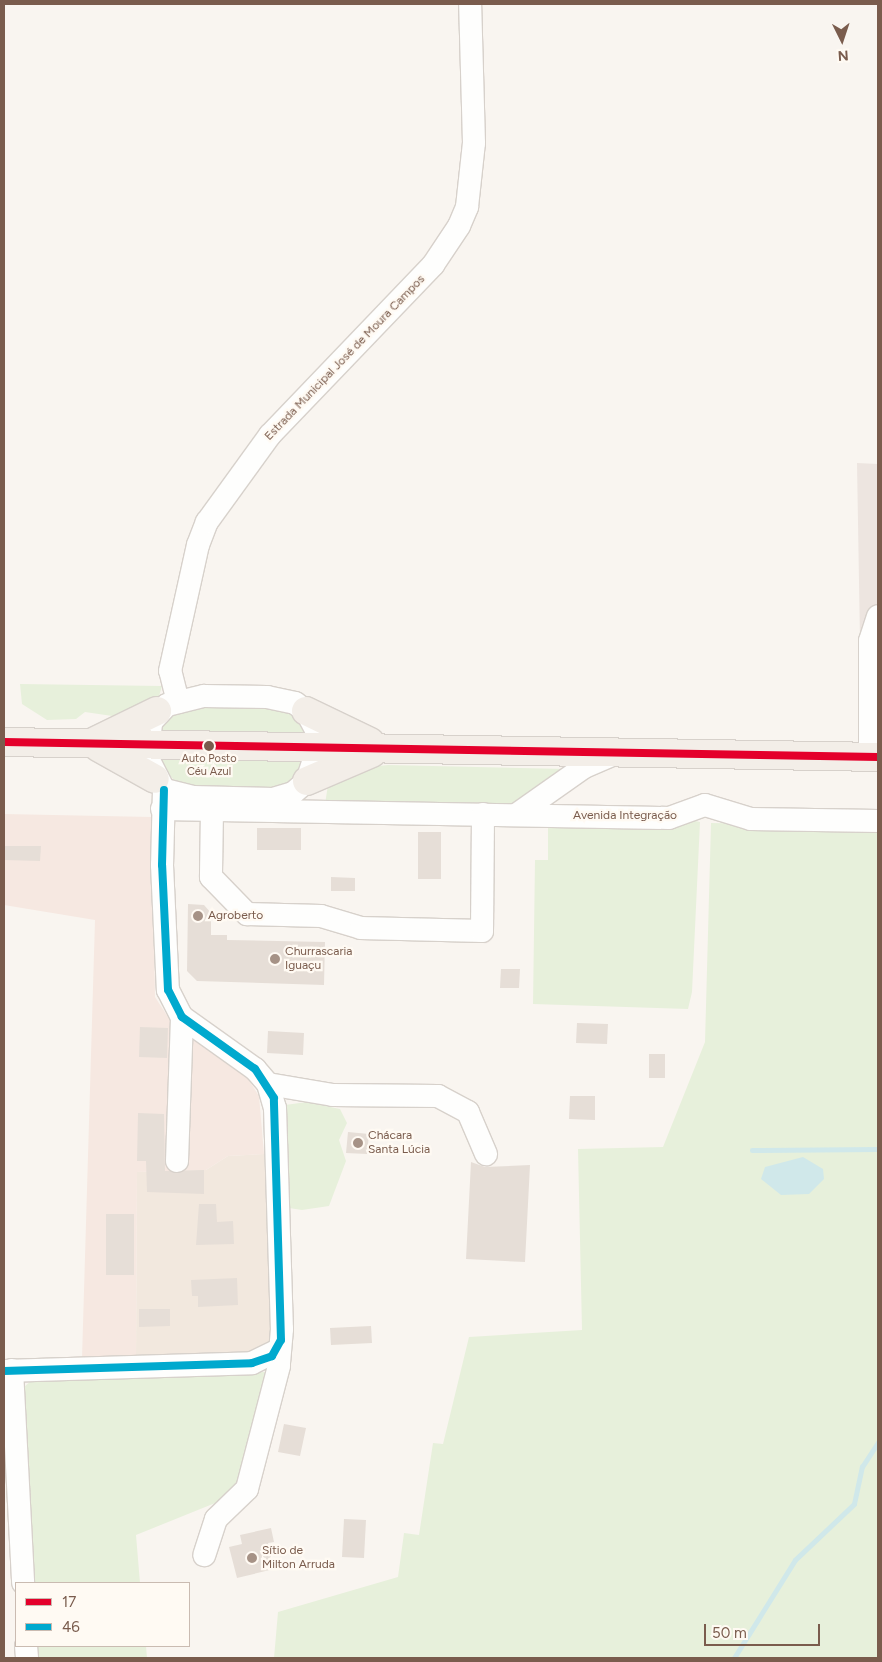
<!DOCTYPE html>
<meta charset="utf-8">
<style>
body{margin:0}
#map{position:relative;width:882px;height:1662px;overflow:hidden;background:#f9f5f0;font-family:Figtree,sans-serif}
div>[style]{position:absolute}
.residential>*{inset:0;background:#f2e8de}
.commercial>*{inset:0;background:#f6e8e1}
.industrial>*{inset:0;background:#ede5e0}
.green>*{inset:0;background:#e7f0db}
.water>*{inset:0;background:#d0e8ea}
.stream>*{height:4.5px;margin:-2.25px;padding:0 2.25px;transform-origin:2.25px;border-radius:2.25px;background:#d0e8ea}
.building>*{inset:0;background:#e6ded7}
.roads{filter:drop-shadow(1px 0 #d7d1cb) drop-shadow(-1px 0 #d7d1cb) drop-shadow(0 1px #d7d1cb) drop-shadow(0 -1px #d7d1cb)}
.minor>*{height:22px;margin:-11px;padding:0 11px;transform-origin:11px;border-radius:11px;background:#fefefd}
.major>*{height:28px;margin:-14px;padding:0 14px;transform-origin:14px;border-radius:14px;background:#f3eee8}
.bus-1>*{height:8px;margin:-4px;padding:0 4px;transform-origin:4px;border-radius:4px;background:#e4002b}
.bus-2>*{height:8px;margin:-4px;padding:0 4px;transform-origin:4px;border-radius:4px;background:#00a9ce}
.dots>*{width:14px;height:14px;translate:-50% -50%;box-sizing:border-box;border:2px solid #fffaf3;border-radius:50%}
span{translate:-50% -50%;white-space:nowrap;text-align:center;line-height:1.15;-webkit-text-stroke:4.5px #fffaf3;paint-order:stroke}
.bus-label{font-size:11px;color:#7a5c4d}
.street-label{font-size:12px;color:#7a5c4d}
.poi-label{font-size:12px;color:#7a5c4d}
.left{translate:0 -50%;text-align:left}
.frame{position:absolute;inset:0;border:5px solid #7a5c4d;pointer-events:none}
.legend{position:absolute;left:15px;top:1582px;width:175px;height:65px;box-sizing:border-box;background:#fffaf3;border:1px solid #cabbb1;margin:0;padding:6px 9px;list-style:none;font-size:15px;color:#7a5c4d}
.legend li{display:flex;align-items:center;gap:10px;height:25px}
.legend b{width:25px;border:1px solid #cabbb1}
.north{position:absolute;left:817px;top:15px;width:50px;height:50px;-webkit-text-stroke:4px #fffaf3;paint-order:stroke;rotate:176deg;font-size:14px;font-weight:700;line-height:20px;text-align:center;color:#7a5c4d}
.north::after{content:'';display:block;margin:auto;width:18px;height:22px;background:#7a5c4d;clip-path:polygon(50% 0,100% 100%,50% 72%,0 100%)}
.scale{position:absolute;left:704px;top:1624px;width:116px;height:22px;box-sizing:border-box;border:2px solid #7a5c4d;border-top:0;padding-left:6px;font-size:15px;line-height:18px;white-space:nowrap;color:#7a5c4d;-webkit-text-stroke:4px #fffaf3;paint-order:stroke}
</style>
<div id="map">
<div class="residential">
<div style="clip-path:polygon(264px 1154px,274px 1327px,269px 1341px,253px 1353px,136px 1357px,137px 1172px,206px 1170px,228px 1156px)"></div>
</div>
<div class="commercial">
<div style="clip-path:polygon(4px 814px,152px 817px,155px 997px,170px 1020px,243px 1071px,259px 1096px,264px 1154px,228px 1156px,206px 1170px,137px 1172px,136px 1357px,82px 1358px,95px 920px,4px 905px)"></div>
</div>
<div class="industrial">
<div style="clip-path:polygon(857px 463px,878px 464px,878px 700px,861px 700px)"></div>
</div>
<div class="green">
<div style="clip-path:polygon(20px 684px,162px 686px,157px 703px,126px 718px,85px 712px,76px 719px,47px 720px,22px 704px)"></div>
<div style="clip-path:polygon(263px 701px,305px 720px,308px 764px,286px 788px,198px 791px,174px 780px,162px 767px,159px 727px,167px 711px)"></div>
<div style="clip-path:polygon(388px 765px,567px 769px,514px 807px,325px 804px,328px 785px,370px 767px)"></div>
<div style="clip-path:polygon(687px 819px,700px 822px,692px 992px,688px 1009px,533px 1004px,535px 860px,548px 860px,548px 821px)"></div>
<div style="clip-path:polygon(711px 823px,878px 826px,878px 1658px,274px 1658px,278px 1612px,398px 1577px,404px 1533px,419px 1535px,433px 1443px,443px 1444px,469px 1337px,582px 1330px,578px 1149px,663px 1147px,705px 1042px)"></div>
<div style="clip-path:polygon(307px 1102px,340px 1109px,347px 1123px,339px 1140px,346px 1161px,329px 1206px,302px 1210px,289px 1208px,285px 1105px)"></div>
<div style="clip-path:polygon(265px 1372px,235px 1495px,136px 1535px,140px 1583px,31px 1583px,24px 1387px,32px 1380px)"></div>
<div style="clip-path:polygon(34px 1646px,146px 1646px,147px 1658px,35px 1658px)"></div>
</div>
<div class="water">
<div style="clip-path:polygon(803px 1157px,823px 1169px,824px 1179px,809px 1194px,781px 1195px,761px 1179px,765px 1167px)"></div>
</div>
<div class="stream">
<div style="left:752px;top:1150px;width:126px;rotate:-0.5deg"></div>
<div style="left:734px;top:1658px;width:115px;rotate:-58.1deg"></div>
<div style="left:795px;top:1560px;width:81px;rotate:-43.5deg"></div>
<div style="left:854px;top:1504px;width:38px;rotate:-78deg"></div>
<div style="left:862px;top:1467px;width:30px;rotate:-57deg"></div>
</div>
<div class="building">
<div style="clip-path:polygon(257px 828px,301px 828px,301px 850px,257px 850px)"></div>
<div style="clip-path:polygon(418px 832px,441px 832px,441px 879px,418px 879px)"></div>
<div style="clip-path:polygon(4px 846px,41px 846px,40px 861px,4px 860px)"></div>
<div style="clip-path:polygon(331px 877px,355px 878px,355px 891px,331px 891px)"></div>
<div style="clip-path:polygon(188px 904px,204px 905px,211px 913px,211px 935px,227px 935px,227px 940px,325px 942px,324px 985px,197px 981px,187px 971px)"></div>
<div style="clip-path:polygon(501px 969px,520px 969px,519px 988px,500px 988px)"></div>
<div style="clip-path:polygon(577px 1023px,608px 1024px,607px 1044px,576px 1043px)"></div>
<div style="clip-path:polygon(140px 1027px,168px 1028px,167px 1058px,139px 1057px)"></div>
<div style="clip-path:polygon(268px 1031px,304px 1033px,303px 1055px,267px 1053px)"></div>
<div style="clip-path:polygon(649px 1054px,665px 1054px,665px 1078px,649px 1078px)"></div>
<div style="clip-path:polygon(570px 1096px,595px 1096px,595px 1120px,569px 1119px)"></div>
<div style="clip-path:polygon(138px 1113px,164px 1114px,165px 1171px,204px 1170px,204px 1194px,147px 1192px,146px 1161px,137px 1161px)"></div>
<div style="clip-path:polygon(348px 1132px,369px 1134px,367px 1154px,346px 1153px)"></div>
<div style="clip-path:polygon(471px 1162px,485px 1167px,530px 1165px,525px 1262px,466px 1259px)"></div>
<div style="clip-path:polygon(199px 1204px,216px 1204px,217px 1222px,233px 1221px,234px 1244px,196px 1245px)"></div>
<div style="clip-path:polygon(106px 1214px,134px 1214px,134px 1275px,106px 1275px)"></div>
<div style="clip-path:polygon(237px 1278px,238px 1305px,198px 1307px,198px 1296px,192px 1296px,191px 1280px)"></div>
<div style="clip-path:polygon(139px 1309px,170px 1309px,170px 1326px,139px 1327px)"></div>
<div style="clip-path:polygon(371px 1326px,372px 1343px,331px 1345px,330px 1328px)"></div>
<div style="clip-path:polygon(284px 1424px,306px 1428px,300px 1456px,278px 1452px)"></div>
<div style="clip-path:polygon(344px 1519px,366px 1520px,364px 1558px,342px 1557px)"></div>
<div style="clip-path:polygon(271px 1528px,274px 1542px,268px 1543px,274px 1569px,237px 1578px,229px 1547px,242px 1544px,240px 1535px)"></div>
</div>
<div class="roads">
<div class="minor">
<div style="left:204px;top:696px;width:63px;rotate:0.9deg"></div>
<div style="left:267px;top:697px;width:29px;rotate:12deg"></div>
<div style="left:295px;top:703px;width:14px;rotate:36deg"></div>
<div style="left:306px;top:711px;width:26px;rotate:62deg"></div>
<div style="left:318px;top:734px;width:13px;rotate:90deg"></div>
<div style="left:318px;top:747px;width:36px;rotate:108deg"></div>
<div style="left:307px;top:781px;width:18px;rotate:139deg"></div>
<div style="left:293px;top:793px;width:21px;rotate:163deg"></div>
<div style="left:273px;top:799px;width:80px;rotate:-178.6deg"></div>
<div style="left:193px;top:797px;width:30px;rotate:-166deg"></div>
<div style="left:164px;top:790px;width:37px;rotate:-117deg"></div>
<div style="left:147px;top:757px;width:35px;rotate:-83deg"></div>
<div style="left:151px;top:722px;width:23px;rotate:-47deg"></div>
<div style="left:167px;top:705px;width:38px;rotate:-14deg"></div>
<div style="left:178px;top:702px;width:32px;rotate:-104deg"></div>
<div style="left:170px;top:671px;width:129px;rotate:-77.5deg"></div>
<div style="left:198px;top:545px;width:25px;rotate:-69deg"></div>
<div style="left:207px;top:522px;width:107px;rotate:-54.1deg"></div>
<div style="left:270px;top:435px;width:236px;rotate:-46.2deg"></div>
<div style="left:433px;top:265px;width:47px;rotate:-56.3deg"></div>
<div style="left:459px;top:226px;width:21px;rotate:-67deg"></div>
<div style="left:467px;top:207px;width:64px;rotate:-83.8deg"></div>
<div style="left:474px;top:143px;width:139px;rotate:-91.6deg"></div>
<div style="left:870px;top:757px;width:116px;rotate:-90deg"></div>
<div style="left:870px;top:641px;width:26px;rotate:-72deg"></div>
<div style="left:164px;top:790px;width:75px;rotate:91.5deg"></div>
<div style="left:162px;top:865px;width:125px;rotate:87.3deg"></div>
<div style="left:168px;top:990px;width:30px;rotate:63deg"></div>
<div style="left:182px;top:1017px;width:90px;rotate:35.5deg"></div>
<div style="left:255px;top:1069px;width:20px;rotate:49deg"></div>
<div style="left:268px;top:1084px;width:25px;rotate:74deg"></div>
<div style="left:275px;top:1108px;width:221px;rotate:88.2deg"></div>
<div style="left:282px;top:1329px;width:37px;rotate:95deg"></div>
<div style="left:279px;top:1366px;width:127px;rotate:104.6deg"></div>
<div style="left:247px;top:1489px;width:43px;rotate:135.9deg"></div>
<div style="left:216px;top:1519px;width:38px;rotate:108deg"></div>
<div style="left:162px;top:809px;width:507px;rotate:1.02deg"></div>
<div style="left:669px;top:818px;width:38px;rotate:-20deg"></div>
<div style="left:705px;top:805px;width:48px;rotate:16.9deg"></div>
<div style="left:751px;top:819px;width:127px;rotate:0.9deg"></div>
<div style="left:212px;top:810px;width:67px;rotate:90.9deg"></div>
<div style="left:211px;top:877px;width:52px;rotate:45.8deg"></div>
<div style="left:247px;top:914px;width:74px;rotate:1.5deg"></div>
<div style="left:321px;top:916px;width:42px;rotate:16.7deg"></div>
<div style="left:361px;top:928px;width:121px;rotate:1.4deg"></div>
<div style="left:482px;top:931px;width:117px;rotate:-89.5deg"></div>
<div style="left:516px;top:815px;width:83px;rotate:-35.2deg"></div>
<div style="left:584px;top:767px;width:34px;rotate:-23deg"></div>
<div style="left:268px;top:1084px;width:66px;rotate:9.6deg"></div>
<div style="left:333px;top:1095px;width:105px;rotate:0.5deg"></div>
<div style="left:438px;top:1096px;width:34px;rotate:28deg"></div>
<div style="left:468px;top:1112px;width:46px;rotate:66.8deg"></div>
<div style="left:177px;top:1161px;width:144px;rotate:-88deg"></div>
<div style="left:12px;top:1370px;width:213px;rotate:87deg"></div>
<div style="left:4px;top:1371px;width:248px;rotate:-1.8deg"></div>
<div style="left:252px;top:1363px;width:28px;rotate:-26deg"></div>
<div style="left:26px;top:1646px;width:12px;rotate:85deg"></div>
</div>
<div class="major">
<div style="left:306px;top:711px;width:71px;rotate:25.8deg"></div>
<div style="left:95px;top:741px;width:69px;rotate:-25.8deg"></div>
<div style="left:4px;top:742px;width:874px;rotate:0.98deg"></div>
<div style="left:98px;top:747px;width:65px;rotate:29.3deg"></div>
<div style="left:307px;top:781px;width:71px;rotate:-23.3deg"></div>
</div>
</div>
<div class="bus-1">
<div style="left:4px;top:742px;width:874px;rotate:0.98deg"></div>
</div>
<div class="bus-2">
<div style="left:4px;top:1371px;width:248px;rotate:-1.8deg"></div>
<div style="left:252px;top:1363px;width:21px;rotate:-19deg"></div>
<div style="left:272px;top:1356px;width:18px;rotate:-61deg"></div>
<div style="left:281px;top:1340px;width:242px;rotate:-91.7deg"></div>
<div style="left:274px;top:1098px;width:35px;rotate:-123deg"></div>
<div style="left:255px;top:1069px;width:90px;rotate:-144.5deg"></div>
<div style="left:182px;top:1017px;width:30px;rotate:-117deg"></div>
<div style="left:168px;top:990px;width:125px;rotate:-92.7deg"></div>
<div style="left:162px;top:865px;width:75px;rotate:-88.5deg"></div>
</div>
<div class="dots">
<div style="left:209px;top:746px;background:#7a5c4d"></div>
<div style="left:198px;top:916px;background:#a69286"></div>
<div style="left:275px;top:959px;background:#a69286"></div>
<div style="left:358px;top:1143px;background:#a69286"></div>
<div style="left:252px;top:1558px;background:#a69286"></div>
</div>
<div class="bus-label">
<span style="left:209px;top:766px">Auto Posto<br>Céu Azul</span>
</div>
<div class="street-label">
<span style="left:345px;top:358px;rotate:-46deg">Estrada Municipal José de Moura Campos</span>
<span style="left:625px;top:816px">Avenida Integração</span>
</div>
<div class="poi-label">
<span class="left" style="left:208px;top:916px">Agroberto</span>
<span class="left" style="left:285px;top:959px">Churrascaria<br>Iguaçu</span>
<span class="left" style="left:368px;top:1143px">Chácara<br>Santa Lúcia</span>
<span class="left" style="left:262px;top:1558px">Sítio de<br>Milton Arruda</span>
</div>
<div class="frame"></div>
<ul class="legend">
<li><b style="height:6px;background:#e4002b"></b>17</li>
<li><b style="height:6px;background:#00a9ce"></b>46</li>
</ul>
<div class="north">N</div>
<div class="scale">50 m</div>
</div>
